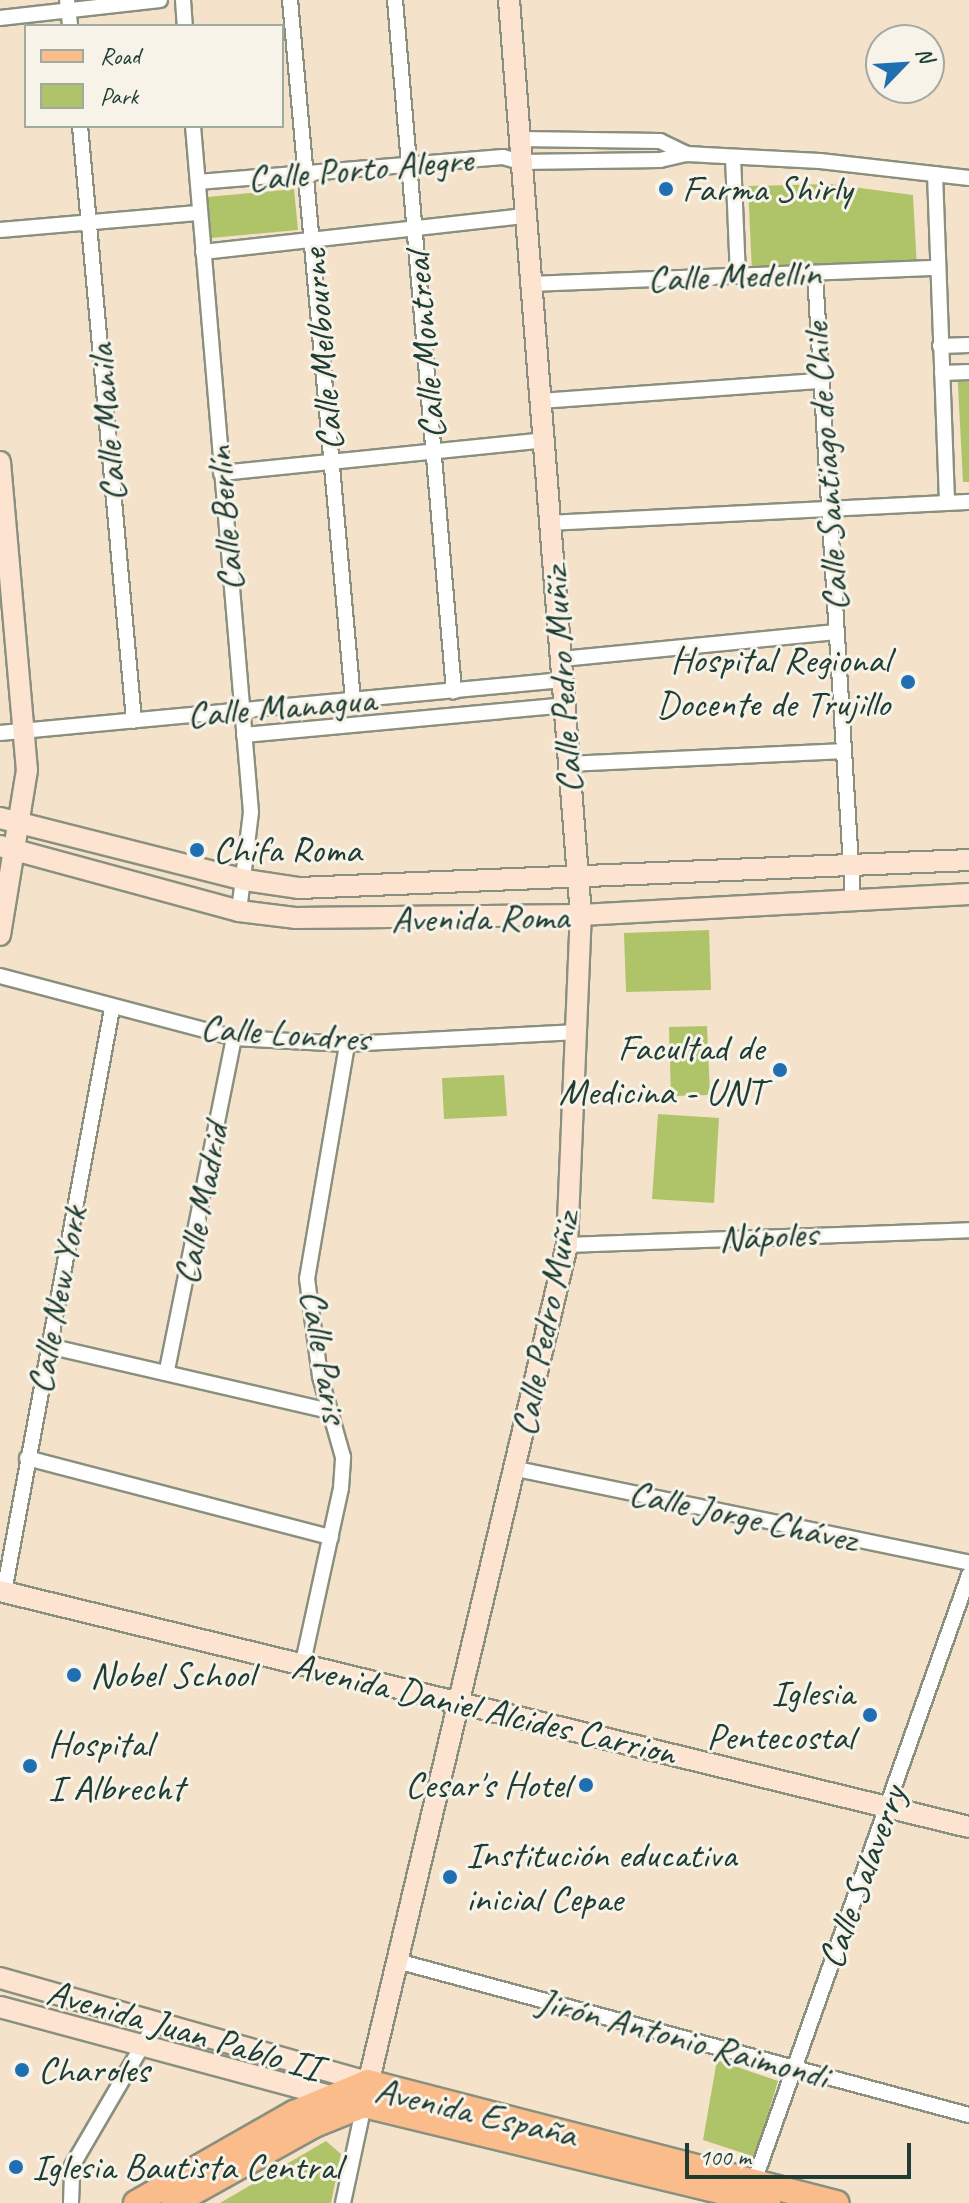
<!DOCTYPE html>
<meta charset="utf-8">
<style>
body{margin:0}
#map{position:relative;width:969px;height:2203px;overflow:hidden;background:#f4e3ca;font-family:Caveat,sans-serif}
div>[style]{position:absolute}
.green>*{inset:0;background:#afc468}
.roads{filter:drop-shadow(2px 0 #8a907f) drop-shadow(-2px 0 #8a907f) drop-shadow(0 2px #8a907f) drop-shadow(0 -2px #8a907f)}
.street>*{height:14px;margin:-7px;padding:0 7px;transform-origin:7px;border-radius:7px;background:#fff}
.secondary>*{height:20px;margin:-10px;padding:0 10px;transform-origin:10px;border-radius:10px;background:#fde4d0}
.primary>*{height:24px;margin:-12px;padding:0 12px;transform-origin:12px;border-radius:12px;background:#f9bc8a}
.dots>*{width:22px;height:22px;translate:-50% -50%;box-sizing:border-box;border:4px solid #f7f3e8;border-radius:50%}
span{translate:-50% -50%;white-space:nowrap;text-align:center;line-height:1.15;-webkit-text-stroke:6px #f7f3e8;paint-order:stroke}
.street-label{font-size:38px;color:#1f3d34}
.poi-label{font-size:38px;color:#1f3d34}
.left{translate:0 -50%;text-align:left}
.right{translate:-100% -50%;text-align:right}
.legend{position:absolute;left:24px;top:24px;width:260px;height:104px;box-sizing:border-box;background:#f7f3e8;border:2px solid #a1aaa0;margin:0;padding:10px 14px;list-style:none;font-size:24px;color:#1f3d34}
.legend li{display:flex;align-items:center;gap:16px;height:40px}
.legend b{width:40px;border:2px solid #a1aaa0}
.north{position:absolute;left:865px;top:24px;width:80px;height:80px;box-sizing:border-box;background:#f7f3e8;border:2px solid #a1aaa0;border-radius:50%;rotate:65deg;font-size:22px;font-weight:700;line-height:32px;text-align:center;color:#1f3d34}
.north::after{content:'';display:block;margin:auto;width:28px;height:36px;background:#1f6fb2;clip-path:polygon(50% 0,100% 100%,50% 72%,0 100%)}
.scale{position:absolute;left:685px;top:2143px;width:226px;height:36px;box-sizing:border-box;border:4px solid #1f3d34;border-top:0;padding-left:10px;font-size:24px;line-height:28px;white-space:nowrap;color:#1f3d34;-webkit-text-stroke:6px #f7f3e8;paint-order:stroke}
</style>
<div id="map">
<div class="green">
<div style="clip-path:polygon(830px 184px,913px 195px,917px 268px,752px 272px,748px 186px)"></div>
<div style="clip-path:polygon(294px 189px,298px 230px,211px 238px,207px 197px)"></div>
<div style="clip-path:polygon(957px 367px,969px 367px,969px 482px,963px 482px)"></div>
<div style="clip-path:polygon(709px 930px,711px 990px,626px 992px,624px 933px)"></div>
<div style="clip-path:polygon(707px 1026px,710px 1095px,671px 1096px,669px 1027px)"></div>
<div style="clip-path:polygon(504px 1075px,507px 1116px,444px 1119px,442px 1078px)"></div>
<div style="clip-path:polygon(658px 1114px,719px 1118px,714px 1203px,652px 1199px)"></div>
<div style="clip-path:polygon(717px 2060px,778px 2081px,755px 2157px,703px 2140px)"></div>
<div style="clip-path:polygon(326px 2141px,341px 2154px,331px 2203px,220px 2203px)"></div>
</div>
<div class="roads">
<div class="street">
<div style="left:67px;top:0;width:26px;rotate:83deg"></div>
<div style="left:183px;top:0;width:26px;rotate:86deg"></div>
<div style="left:290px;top:0;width:703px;rotate:84.86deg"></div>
<div style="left:395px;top:0;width:694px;rotate:85.12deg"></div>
<div style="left:0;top:18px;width:161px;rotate:-6.4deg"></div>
<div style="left:80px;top:126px;width:597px;rotate:84.81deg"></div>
<div style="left:193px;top:126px;width:688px;rotate:85.17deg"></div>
<div style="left:251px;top:812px;width:100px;rotate:96.9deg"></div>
<div style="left:520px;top:139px;width:140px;rotate:0.8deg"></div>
<div style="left:660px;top:141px;width:30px;rotate:26deg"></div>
<div style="left:733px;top:157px;width:119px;rotate:87.6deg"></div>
<div style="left:935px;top:174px;width:329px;rotate:87.9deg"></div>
<div style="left:198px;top:182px;width:306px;rotate:-4.7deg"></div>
<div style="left:503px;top:157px;width:19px;rotate:16deg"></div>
<div style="left:521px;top:162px;width:139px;rotate:-0.8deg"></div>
<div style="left:660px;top:160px;width:28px;rotate:-13deg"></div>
<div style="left:687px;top:154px;width:133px;rotate:3deg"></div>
<div style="left:820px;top:161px;width:150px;rotate:6.5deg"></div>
<div style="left:0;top:230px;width:201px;rotate:-4.9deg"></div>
<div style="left:203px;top:252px;width:325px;rotate:-6.4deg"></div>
<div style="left:815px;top:274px;width:626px;rotate:86.52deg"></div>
<div style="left:531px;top:284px;width:406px;rotate:-2.3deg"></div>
<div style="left:940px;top:346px;width:29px;rotate:-2deg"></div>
<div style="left:942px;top:373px;width:27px;rotate:-2deg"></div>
<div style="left:540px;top:401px;width:282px;rotate:-4.1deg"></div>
<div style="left:221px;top:473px;width:325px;rotate:-5.8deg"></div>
<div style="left:550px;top:523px;width:420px;rotate:-2.9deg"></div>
<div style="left:561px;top:659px;width:277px;rotate:-5.6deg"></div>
<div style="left:0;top:733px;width:565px;rotate:-5.38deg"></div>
<div style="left:244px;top:735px;width:322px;rotate:-5.3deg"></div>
<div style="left:569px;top:764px;width:275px;rotate:-2.7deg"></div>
<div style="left:0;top:976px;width:242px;rotate:14.8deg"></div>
<div style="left:234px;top:1038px;width:113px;rotate:3deg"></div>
<div style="left:347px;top:1044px;width:229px;rotate:-3deg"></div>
<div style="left:567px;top:1245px;width:402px;rotate:-2.1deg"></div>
<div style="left:48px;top:1346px;width:289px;rotate:13deg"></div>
<div style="left:167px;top:1370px;width:339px;rotate:-78.6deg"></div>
<div style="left:27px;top:1458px;width:314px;rotate:14.6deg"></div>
<div style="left:517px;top:1469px;width:462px;rotate:11.7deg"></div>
<div style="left:4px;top:1592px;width:593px;rotate:-79.51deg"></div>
<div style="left:302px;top:1667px;width:183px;rotate:-77.7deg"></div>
<div style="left:341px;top:1488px;width:31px;rotate:-86deg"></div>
<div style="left:343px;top:1457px;width:84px;rotate:-105.9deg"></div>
<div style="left:320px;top:1376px;width:98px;rotate:-97.6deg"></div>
<div style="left:307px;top:1279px;width:238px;rotate:-80.3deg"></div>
<div style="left:397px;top:1961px;width:592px;rotate:15.07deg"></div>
<div style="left:755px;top:2179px;width:641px;rotate:-70.49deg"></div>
<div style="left:71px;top:2203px;width:37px;rotate:-88deg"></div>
<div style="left:72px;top:2166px;width:167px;rotate:-59.7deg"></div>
<div style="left:343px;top:2203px;width:100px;rotate:-77.9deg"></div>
</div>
<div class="secondary">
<div style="left:0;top:462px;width:309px;rotate:85deg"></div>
<div style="left:27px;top:770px;width:167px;rotate:99.3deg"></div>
<div style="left:0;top:818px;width:253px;rotate:14.2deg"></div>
<div style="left:245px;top:880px;width:55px;rotate:8.4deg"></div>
<div style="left:299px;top:888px;width:671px;rotate:-2.39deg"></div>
<div style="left:0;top:846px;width:248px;rotate:15.2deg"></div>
<div style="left:239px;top:911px;width:56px;rotate:7.1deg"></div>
<div style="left:295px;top:918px;width:286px;rotate:-0.6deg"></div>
<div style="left:581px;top:915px;width:389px;rotate:-3.1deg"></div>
<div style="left:0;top:1591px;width:997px;rotate:13.69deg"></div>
<div style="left:0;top:1978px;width:382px;rotate:15.8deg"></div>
<div style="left:0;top:2007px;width:353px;rotate:15.1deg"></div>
<div style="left:365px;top:2097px;width:876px;rotate:-76.66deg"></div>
<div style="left:567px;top:1245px;width:330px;rotate:-87.6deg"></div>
<div style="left:581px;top:915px;width:918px;rotate:-94.5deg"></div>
</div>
<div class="primary">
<div style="left:136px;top:2203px;width:182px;rotate:-29.7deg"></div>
<div style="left:294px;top:2113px;width:80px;rotate:-22.7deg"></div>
<div style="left:368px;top:2082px;width:484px;rotate:14.5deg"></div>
<div style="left:174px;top:2203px;width:160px;rotate:-29.1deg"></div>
<div style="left:314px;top:2125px;width:54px;rotate:-21.8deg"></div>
<div style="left:364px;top:2105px;width:416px;rotate:13.6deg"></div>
</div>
</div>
<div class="dots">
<div style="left:666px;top:189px;background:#1f6fb2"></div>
<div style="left:908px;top:682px;background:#1f6fb2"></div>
<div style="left:197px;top:850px;background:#1f6fb2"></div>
<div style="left:780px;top:1070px;background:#1f6fb2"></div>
<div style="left:74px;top:1675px;background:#1f6fb2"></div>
<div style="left:870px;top:1715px;background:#1f6fb2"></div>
<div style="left:30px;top:1766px;background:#1f6fb2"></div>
<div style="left:586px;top:1785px;background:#1f6fb2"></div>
<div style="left:450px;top:1877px;background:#1f6fb2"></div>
<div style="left:22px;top:2070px;background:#1f6fb2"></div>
<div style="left:16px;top:2167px;background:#1f6fb2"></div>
</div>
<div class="street-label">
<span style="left:360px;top:169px;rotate:-5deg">Calle Porto Alegre</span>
<span style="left:734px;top:276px;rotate:-2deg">Calle Medellín</span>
<span style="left:425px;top:346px;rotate:-95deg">Calle Montreal</span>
<span style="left:322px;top:350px;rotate:-95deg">Calle Melbourne</span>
<span style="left:107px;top:423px;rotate:-95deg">Calle Manila</span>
<span style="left:826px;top:467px;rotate:-94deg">Calle Santiago de Chile</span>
<span style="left:225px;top:519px;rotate:-95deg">Calle Berlín</span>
<span style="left:562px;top:680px;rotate:-94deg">Calle Pedro Muñiz</span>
<span style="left:281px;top:707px;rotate:-5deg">Calle Managua</span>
<span style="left:480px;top:918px;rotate:-1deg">Avenida Roma</span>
<span style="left:285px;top:1033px;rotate:4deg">Calle Londres</span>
<span style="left:201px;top:1204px;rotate:-79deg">Calle Madrid</span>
<span style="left:768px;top:1236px;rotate:-3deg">Nápoles</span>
<span style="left:57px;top:1300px;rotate:-79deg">Calle New York</span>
<span style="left:545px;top:1324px;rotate:-79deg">Calle Pedro Muñiz</span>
<span style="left:324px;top:1356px;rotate:80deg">Calle Paris</span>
<span style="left:743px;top:1516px;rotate:12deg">Calle Jorge Chávez</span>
<span style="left:484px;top:1709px;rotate:13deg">Avenida Daniel Alcides Carrion</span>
<span style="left:862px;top:1877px;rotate:-70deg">Calle Salaverry</span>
<span style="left:184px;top:2030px;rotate:16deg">Avenida Juan Pablo II</span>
<span style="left:683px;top:2038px;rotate:15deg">Jirón Antonio Raimondi</span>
<span style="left:476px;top:2112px;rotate:13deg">Avenida España</span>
</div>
<div class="poi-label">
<span class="left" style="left:682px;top:189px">Farma Shirly</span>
<span class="right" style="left:890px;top:682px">Hospital Regional<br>Docente de Trujillo</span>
<span class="left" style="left:213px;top:850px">Chifa Roma</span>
<span class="right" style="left:764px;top:1070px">Facultad de<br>Medicina - UNT</span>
<span class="left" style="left:90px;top:1675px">Nobel School</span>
<span class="right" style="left:854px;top:1715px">Iglesia<br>Pentecostal</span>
<span class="left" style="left:48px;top:1766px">Hospital<br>I Albrecht</span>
<span class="right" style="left:570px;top:1785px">Cesar's Hotel</span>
<span class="left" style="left:466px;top:1877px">Institución educativa<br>inicial Cepae</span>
<span class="left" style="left:38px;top:2070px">Charoles</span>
<span class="left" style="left:32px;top:2167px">Iglesia Bautista Central</span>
</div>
<ul class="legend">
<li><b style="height:10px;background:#f9bc8a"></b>Road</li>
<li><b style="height:22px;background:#afc468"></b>Park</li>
</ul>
<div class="north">N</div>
<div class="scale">100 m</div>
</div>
